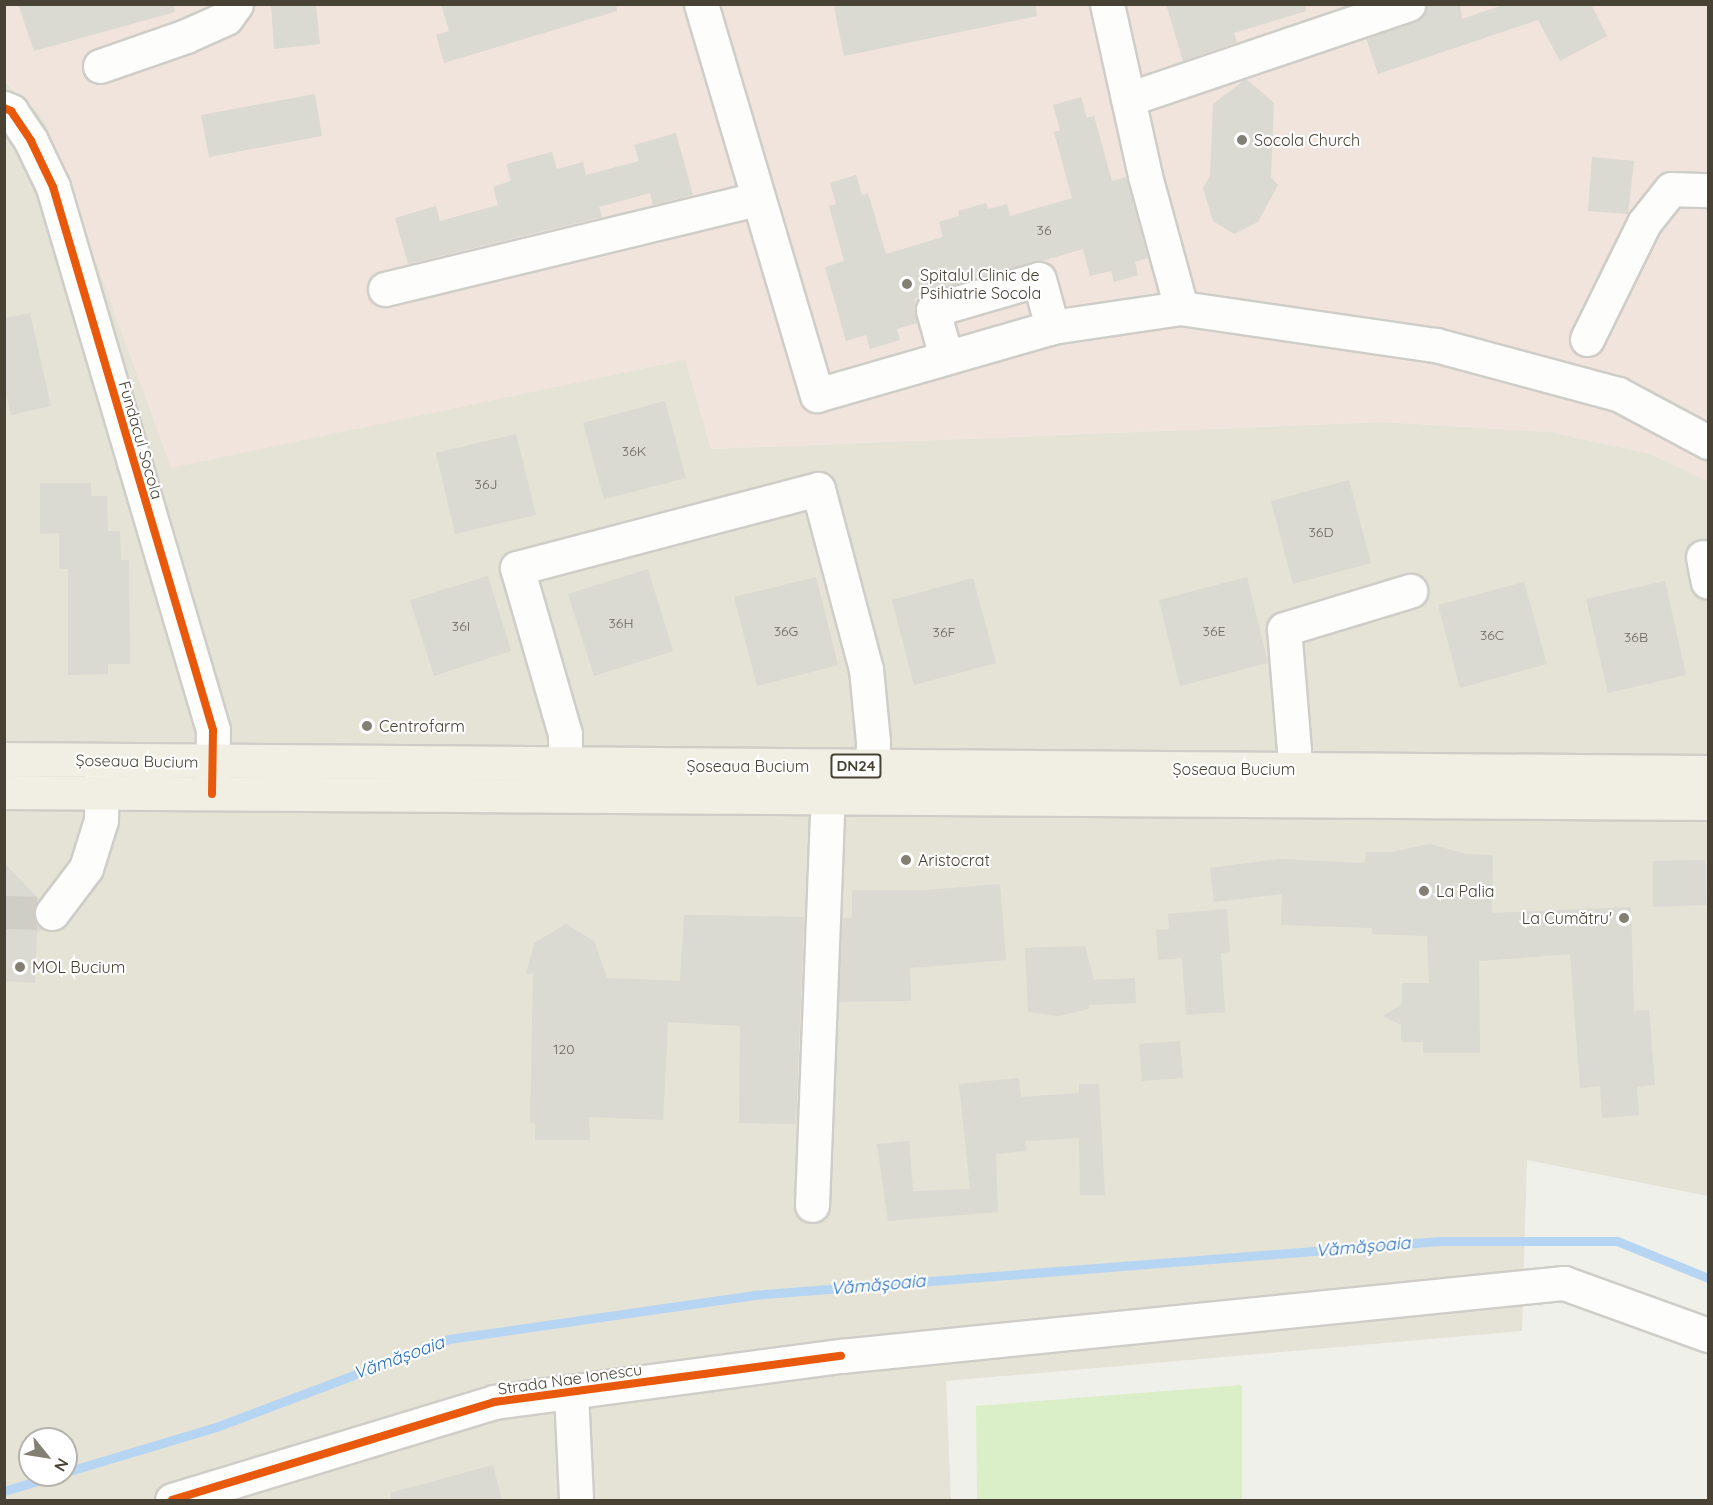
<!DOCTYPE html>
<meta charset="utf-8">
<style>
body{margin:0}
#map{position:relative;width:1713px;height:1505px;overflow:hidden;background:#f0f0ea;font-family:Quicksand,sans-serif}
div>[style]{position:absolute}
.residential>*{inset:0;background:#e5e2d6}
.medical>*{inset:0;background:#f0e4dd}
.green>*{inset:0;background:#daeec7}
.stream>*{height:9px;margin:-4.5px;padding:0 4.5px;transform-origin:4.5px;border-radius:4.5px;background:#b5d5f3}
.building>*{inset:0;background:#dad9d2}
.minor-tunnel>*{height:33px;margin-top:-16.5px;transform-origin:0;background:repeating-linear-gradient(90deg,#cecdc6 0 33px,transparent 0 49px)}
.roads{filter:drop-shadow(2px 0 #cfcdc7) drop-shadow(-2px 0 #cfcdc7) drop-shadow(0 2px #cfcdc7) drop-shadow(0 -2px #cfcdc7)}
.minor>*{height:33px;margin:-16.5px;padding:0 16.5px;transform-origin:16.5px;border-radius:16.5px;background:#fdfdfc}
.major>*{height:33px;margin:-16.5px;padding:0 16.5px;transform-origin:16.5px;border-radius:16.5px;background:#f1eee3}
.cycleway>*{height:8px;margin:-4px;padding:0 4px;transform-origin:4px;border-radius:4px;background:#e8590c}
.dots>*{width:16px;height:16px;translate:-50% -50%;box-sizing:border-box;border:3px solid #fff;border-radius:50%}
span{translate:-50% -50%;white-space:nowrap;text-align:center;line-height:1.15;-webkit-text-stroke:4.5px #fff;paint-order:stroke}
.number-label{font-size:14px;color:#6d685c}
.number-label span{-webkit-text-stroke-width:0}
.shield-label span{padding:2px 4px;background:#fff;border:2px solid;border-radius:4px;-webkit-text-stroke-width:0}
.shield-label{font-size:15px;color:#484234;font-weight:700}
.poi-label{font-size:16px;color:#484234}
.left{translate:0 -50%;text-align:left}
.right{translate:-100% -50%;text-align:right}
.street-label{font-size:16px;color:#484234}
.water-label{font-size:18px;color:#236dbe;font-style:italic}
.frame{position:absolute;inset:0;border:6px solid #484234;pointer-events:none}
.north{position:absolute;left:18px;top:1427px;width:60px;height:60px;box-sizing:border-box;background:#fff;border:2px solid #b6b3ae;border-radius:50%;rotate:120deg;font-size:16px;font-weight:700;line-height:24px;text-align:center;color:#484234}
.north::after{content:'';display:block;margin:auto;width:21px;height:27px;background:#837f74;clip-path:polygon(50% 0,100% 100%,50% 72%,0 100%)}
</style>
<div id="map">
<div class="residential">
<div style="clip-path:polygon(evenodd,4px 81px,43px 117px,80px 208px,686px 360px,711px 449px,1382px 422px,1551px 432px,1651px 454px,1708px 481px,1708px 1196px,1527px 1160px,1522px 1331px,946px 1381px,951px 1500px,5px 1500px,4px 81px,30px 1439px,66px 1439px,66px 1475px,30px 1475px,30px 1439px)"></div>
</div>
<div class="medical">
<div style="clip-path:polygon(4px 5px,1708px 5px,1708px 481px,1651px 454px,1551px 432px,1382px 422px,711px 449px,685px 360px,171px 468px,43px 117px,5px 81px)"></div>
</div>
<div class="green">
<div style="clip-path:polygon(1242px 1385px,1242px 1500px,977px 1500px,976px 1406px)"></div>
</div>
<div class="stream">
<div style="left:66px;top:1472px;width:157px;rotate:-16.7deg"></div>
<div style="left:216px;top:1427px;width:249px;rotate:-20.7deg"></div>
<div style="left:449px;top:1339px;width:307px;rotate:-8.2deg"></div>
<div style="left:753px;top:1295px;width:689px;rotate:-4.49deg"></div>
<div style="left:1440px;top:1241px;width:177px"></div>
<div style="left:1617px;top:1241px;width:98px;rotate:22.1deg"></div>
<div style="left:4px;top:1491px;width:55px;rotate:-16.8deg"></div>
</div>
<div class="building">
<div style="clip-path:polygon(18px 4px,173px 4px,175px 12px,34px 51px)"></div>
<div style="clip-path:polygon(271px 4px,316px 4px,320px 44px,274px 49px)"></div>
<div style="clip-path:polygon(441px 4px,616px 4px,617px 11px,444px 63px,436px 35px,449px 31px)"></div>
<div style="clip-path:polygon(847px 4px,1036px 4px,1037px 16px,844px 56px,834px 7px)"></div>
<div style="clip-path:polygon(1166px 4px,1305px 4px,1306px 11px,1234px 33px,1237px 42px,1183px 61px)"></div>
<div style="clip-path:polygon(1426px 4px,1460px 4px,1462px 19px,1506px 4px,1591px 4px,1607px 36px,1560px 61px,1538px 20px,1378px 74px,1366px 38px,1415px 21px,1422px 16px)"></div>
<div style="clip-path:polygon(1246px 79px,1274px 103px,1271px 177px,1278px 185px,1258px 222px,1234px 234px,1213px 221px,1203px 188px,1210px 176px,1213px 104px)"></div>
<div style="clip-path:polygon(315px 94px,322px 136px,209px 157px,201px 115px)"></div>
<div style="clip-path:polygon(1081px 97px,1087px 118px,1094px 116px,1112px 181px,1126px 177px,1148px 258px,1135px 262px,1138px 275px,1114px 282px,1111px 271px,1090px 276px,1083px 249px,915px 298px,917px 323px,897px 329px,900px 340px,870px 349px,866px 335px,846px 341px,825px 267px,844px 261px,829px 206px,836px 204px,830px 183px,856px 175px,862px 195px,868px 193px,886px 254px,943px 237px,939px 222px,959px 216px,958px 211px,986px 203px,988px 209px,1007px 204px,1010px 216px,1072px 198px,1054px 132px,1060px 130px,1053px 105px)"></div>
<div style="clip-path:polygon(676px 133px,693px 195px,653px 205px,650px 193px,599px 207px,602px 217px,408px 264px,395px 218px,436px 206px,440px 221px,498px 205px,493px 187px,511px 181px,506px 164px,552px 152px,557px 169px,583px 162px,586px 175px,639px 161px,634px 145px)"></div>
<div style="clip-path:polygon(1592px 157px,1634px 161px,1628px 214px,1588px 211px)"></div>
<div style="clip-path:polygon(30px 313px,51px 406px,11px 415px,4px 385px,4px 318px)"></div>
<div style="clip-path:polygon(665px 401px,686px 478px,604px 499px,583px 423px)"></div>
<div style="clip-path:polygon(516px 434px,536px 515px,455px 534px,436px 453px)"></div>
<div style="clip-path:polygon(1349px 480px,1371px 563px,1293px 584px,1271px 501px)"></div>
<div style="clip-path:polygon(40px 483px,91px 483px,91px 496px,107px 496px,108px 531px,120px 531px,121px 560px,129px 560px,130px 664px,108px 664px,108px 674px,68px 675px,68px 569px,59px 569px,59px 533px,40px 534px)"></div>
<div style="clip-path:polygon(648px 569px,673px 651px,594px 676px,568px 594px)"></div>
<div style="clip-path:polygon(488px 576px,511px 651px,434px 676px,410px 600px)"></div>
<div style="clip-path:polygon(816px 577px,838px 665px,757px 686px,734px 597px)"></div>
<div style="clip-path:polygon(1247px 577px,1268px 663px,1180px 686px,1159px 600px)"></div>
<div style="clip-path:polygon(973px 578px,996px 663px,914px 685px,892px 600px)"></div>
<div style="clip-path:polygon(1665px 581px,1686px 675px,1608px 693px,1586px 599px)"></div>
<div style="clip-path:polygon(1524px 582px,1547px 664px,1460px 688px,1438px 605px)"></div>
<div style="clip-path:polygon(1430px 844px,1466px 854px,1493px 855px,1492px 913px,1631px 907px,1634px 1011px,1649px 1010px,1655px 1085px,1637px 1087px,1639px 1115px,1602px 1118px,1600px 1086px,1580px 1088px,1570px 954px,1479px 961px,1480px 1053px,1423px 1053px,1423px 1042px,1401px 1042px,1401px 1025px,1383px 1016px,1402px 1004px,1402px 983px,1429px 983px,1427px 936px,1372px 934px,1372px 928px,1281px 925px,1282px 894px,1214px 902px,1210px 868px,1278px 859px,1365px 863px,1366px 852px,1391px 852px)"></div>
<div style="clip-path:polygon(1705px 860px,1706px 905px,1653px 907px,1653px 861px)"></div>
<div style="clip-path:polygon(4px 863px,39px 899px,33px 911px,42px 928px,37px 933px,35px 983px,4px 981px)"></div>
<div style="clip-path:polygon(1000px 884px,1006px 960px,910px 968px,911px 1001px,839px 1002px,842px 918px,852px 918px,852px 890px,926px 890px)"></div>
<div style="clip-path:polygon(1227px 909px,1230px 952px,1221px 953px,1225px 1012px,1186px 1015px,1182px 958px,1158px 960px,1156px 930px,1169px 929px,1168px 914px)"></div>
<div style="clip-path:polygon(684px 915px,804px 917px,796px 1124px,739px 1123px,740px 1026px,668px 1022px,663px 1120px,589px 1117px,590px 1140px,535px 1140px,535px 1124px,530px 1123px,533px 974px,526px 974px,534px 943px,566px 924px,594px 941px,607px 978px,680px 981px)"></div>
<div style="clip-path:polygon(1085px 946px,1094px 980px,1135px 978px,1136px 1003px,1089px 1005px,1088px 1009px,1058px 1016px,1028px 1012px,1025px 948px)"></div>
<div style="clip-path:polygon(1180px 1041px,1183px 1078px,1142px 1081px,1139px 1044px)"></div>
<div style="clip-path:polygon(1019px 1078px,1021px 1097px,1079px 1093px,1079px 1084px,1099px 1084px,1105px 1195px,1080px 1195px,1079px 1138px,1025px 1141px,1026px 1151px,996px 1154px,998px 1212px,888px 1221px,877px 1144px,909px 1141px,913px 1191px,970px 1189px,959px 1084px)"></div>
<div style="clip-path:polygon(493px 1465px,502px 1500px,391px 1500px,390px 1493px)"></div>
</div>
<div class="minor-tunnel">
<div style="left:4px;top:912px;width:48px;rotate:1.2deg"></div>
</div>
<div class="roads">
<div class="minor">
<div style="left:701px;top:4px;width:408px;rotate:73.5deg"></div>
<div style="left:817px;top:395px;width:245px;rotate:-16.1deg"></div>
<div style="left:1052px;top:327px;width:130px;rotate:-8.4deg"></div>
<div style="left:1107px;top:4px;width:176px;rotate:77.5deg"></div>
<div style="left:1145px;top:176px;width:137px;rotate:74.7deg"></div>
<div style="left:1181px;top:308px;width:258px;rotate:8.3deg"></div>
<div style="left:1436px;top:345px;width:188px;rotate:15.1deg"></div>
<div style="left:1618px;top:394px;width:102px;rotate:28.1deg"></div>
<div style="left:100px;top:66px;width:91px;rotate:-19.2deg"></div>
<div style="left:186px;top:36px;width:44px;rotate:-24.2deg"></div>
<div style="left:226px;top:18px;width:17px;rotate:-54deg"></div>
<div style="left:1128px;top:99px;width:296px;rotate:-18.7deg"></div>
<div style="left:4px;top:108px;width:8px;rotate:23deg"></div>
<div style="left:11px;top:111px;width:36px;rotate:56deg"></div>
<div style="left:31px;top:141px;width:51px;rotate:64.4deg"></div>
<div style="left:53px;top:187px;width:566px;rotate:73.58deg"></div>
<div style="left:213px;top:730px;width:58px;rotate:91deg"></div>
<div style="left:385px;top:289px;width:384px;rotate:-13.6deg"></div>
<div style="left:1587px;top:339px;width:129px;rotate:-63.8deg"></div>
<div style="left:1644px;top:223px;width:43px;rotate:-51.5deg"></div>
<div style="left:1671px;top:189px;width:37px;rotate:2deg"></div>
<div style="left:946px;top:357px;width:49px;rotate:-105.5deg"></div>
<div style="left:933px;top:310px;width:110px;rotate:-16.3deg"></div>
<div style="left:1039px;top:279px;width:50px;rotate:74.8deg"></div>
<div style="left:1703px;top:557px;width:25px;rotate:79deg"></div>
<div style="left:565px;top:793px;width:59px;rotate:-90deg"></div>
<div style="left:565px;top:734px;width:173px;rotate:-106.1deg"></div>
<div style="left:517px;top:568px;width:311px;rotate:-14.7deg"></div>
<div style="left:818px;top:489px;width:186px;rotate:75.1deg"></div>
<div style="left:866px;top:669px;width:73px;rotate:84.5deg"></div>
<div style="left:873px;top:742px;width:53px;rotate:91.1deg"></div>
<div style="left:1293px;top:796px;width:46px;rotate:-88.8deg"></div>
<div style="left:1294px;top:750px;width:121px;rotate:-94.7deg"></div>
<div style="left:1284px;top:629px;width:132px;rotate:-16.8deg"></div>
<div style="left:52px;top:913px;width:56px;rotate:-52.9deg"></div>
<div style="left:86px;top:868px;width:50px;rotate:-72.6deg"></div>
<div style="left:101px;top:820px;width:54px;rotate:-88.9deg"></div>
<div style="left:812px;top:1205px;width:437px;rotate:-87.8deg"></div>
<div style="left:571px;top:1392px;width:108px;rotate:87.3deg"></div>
<div style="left:172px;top:1500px;width:337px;rotate:-16.9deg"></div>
<div style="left:494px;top:1402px;width:350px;rotate:-7.6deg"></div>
<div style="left:841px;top:1356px;width:727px;rotate:-5.77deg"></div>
<div style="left:1564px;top:1283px;width:153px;rotate:19.9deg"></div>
</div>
<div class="major">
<div style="left:4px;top:759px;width:1704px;rotate:0.44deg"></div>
<div style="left:4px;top:792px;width:1704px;rotate:0.37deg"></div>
</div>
</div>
<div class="cycleway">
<div style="left:4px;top:108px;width:8px;rotate:23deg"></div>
<div style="left:11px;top:111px;width:36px;rotate:56deg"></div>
<div style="left:31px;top:141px;width:51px;rotate:64.4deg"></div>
<div style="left:53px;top:187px;width:566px;rotate:73.58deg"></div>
<div style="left:213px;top:730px;width:64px;rotate:90.9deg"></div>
<div style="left:172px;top:1500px;width:337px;rotate:-16.9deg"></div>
<div style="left:494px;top:1402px;width:350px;rotate:-7.6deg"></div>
</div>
<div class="dots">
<div style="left:1242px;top:140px;background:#837f74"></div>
<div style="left:907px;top:284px;background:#837f74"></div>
<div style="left:367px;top:726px;background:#837f74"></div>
<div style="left:906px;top:860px;background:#837f74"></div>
<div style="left:1424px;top:891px;background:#837f74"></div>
<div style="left:1624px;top:918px;background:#837f74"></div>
<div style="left:20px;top:967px;background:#837f74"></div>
</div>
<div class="number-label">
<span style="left:1044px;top:230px">36</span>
<span style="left:634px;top:451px">36K</span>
<span style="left:486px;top:484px">36J</span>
<span style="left:1321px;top:532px">36D</span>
<span style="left:621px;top:623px">36H</span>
<span style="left:461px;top:626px">36I</span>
<span style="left:786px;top:631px">36G</span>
<span style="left:1214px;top:631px">36E</span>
<span style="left:944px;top:632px">36F</span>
<span style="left:1492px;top:635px">36C</span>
<span style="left:1636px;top:637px">36B</span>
<span style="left:564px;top:1049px">120</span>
</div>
<div class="shield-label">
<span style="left:856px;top:766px">DN24</span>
</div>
<div class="poi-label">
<span class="left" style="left:1254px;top:140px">Socola Church</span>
<span class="left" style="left:920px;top:284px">Spitalul Clinic de<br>Psihiatrie Socola</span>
<span class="left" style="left:379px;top:726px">Centrofarm</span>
<span class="left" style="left:918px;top:860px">Aristocrat</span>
<span class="left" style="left:1436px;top:891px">La Palia</span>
<span class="right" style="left:1612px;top:918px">La Cumătru'</span>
<span class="left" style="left:32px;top:967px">MOL Bucium</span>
</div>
<div class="street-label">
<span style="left:141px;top:440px;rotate:74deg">Fundacul Socola</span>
<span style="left:137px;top:761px;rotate:1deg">Șoseaua Bucium</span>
<span style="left:748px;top:766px">Șoseaua Bucium</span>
<span style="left:1234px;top:769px">Șoseaua Bucium</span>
<span style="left:570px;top:1379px;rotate:-8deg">Strada Nae Ionescu</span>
</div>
<div class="water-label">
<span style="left:1363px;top:1247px;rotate:-5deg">Vămășoaia</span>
<span style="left:878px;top:1285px;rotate:-5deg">Vămășoaia</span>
<span style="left:399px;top:1358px;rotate:-20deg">Vămășoaia</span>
</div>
<div class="frame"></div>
<div class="north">N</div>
</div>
